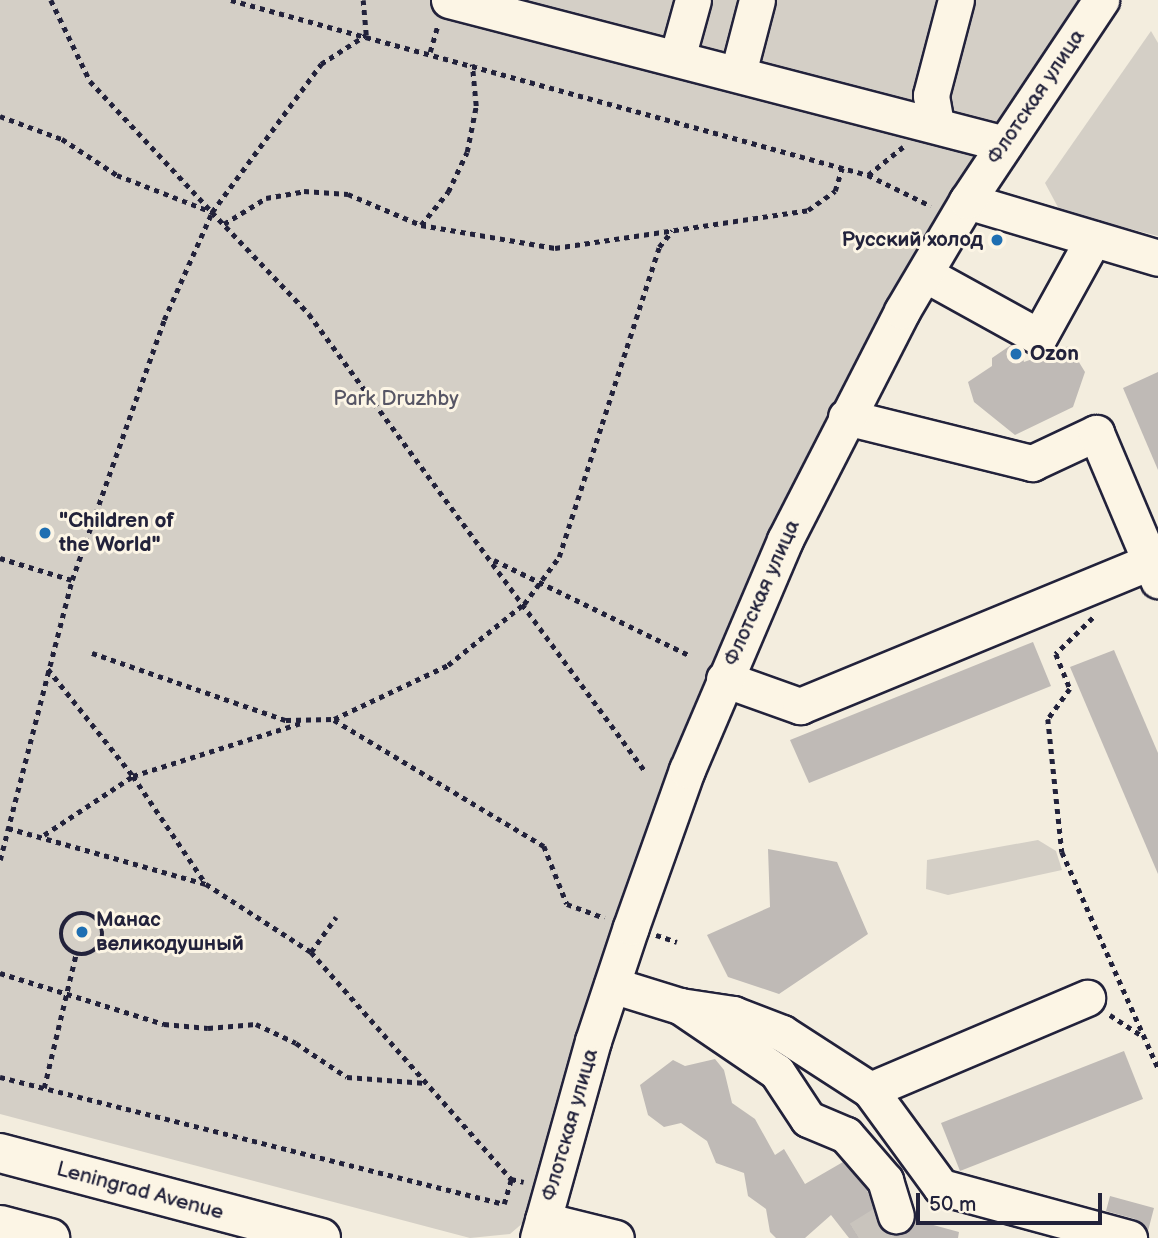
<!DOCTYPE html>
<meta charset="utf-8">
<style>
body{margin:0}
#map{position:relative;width:1158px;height:1238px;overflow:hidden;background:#f3edde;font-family:"Balsamiq Sans",sans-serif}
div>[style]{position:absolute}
.green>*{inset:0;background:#d4cfc6}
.building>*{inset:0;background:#bfbab6}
.minor-tunnel>*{height:35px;margin-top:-17.5px;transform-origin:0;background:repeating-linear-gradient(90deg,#c9c4bd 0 35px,transparent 0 53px)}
.path>*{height:4.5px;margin-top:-2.25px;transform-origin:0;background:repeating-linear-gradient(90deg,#22223b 0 5px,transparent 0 10px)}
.path>.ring{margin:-2.25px;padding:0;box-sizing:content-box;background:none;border:4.5px solid #22223b;border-radius:50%}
.roads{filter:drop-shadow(2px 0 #22223b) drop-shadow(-2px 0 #22223b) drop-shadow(0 2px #22223b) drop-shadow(0 -2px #22223b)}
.minor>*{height:35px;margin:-17.5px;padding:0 17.5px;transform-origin:17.5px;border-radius:17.5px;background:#fcf5e5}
.major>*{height:38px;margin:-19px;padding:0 19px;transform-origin:19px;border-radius:19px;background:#fcf5e5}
.dots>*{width:19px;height:19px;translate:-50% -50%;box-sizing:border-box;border:4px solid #fcf5e5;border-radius:50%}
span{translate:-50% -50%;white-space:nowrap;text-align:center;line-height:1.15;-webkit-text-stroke:6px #fcf5e5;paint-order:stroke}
.street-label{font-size:21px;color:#22223b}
.poi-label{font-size:21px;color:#22223b;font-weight:700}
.right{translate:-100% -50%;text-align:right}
.left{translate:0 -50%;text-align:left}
.park-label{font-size:21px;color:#575665}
.scale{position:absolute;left:916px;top:1193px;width:186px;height:32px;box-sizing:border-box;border:4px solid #22223b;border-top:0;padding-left:9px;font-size:21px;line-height:24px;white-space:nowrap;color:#22223b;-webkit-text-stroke:5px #fcf5e5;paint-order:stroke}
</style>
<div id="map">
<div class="green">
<div style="clip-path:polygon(0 0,1078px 0,942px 211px,830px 409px,736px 607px,618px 912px,575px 1041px,533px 1201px,524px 1222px,510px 1234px,470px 1238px,0 1114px)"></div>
<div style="clip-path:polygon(1151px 31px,1158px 43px,1158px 236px,1060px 211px,1045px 183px)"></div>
<div style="clip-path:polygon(1038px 840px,1056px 851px,1062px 870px,948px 895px,926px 889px,927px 860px)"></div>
</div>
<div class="building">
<div style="clip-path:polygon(1011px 345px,1020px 349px,1024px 362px,1069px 346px,1085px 372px,1073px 407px,1015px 435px,974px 402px,968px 382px,992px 366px,992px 358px)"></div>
<div style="clip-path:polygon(1158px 372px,1158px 470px,1123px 388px)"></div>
<div style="clip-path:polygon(1033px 642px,1051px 686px,809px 783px,790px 740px)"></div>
<div style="clip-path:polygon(1114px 650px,1158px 753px,1158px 874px,1070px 667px)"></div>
<div style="clip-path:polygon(768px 849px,837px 862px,868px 934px,779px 994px,728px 977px,707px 935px,770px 907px)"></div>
<div style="clip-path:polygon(1124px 1051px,1143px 1099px,960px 1171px,941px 1123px)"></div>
<div style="clip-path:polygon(715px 1059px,724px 1070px,732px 1103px,755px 1119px,775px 1155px,784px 1149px,805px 1184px,843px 1162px,867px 1190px,883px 1230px,903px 1234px,915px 1220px,959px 1232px,958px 1238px,849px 1238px,831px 1215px,805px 1238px,776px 1238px,770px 1232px,766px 1209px,748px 1196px,744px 1173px,716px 1163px,707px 1141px,681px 1123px,664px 1127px,648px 1115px,640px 1085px,673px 1060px,685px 1066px)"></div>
<div style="clip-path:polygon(1110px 1196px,1154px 1208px,1148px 1231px,1135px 1219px,1106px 1211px)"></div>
</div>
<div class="minor-tunnel">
<div style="left:859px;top:1238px;width:44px;rotate:-31.9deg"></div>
</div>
<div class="path">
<div style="left:51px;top:0;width:90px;rotate:64.3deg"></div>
<div style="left:90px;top:81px;width:179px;rotate:47deg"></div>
<div style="left:231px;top:0;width:661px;rotate:15.36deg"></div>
<div style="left:868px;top:175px;width:70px;rotate:26.2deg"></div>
<div style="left:430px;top:52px;width:29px;rotate:-74deg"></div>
<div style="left:0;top:116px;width:66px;rotate:20.4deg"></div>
<div style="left:62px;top:139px;width:66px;rotate:33.2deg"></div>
<div style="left:117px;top:175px;width:102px;rotate:21.3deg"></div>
<div style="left:212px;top:212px;width:141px;rotate:46.4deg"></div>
<div style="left:309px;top:314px;width:567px;rotate:53.68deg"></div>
<div style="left:868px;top:175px;width:45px;rotate:-38.7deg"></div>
<div style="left:224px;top:224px;width:49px;rotate:-31.8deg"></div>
<div style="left:266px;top:198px;width:39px;rotate:-10deg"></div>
<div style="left:304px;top:191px;width:44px;rotate:3.9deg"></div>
<div style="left:348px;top:194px;width:79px;rotate:23deg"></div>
<div style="left:421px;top:225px;width:136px;rotate:9.7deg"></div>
<div style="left:555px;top:248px;width:256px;rotate:-8.5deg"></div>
<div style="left:808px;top:210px;width:33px;rotate:-35deg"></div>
<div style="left:835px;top:191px;width:24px;rotate:-73deg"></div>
<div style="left:421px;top:225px;width:43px;rotate:-50.7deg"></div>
<div style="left:448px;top:192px;width:44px;rotate:-64.6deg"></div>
<div style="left:467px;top:152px;width:47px;rotate:-78.9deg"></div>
<div style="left:476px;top:106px;width:42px;rotate:-95.4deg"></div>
<div style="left:0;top:558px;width:75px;rotate:17deg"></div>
<div style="left:494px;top:560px;width:219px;rotate:26deg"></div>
<div style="left:1093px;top:618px;width:52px;rotate:135.8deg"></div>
<div style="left:1056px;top:654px;width:38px;rotate:68deg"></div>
<div style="left:1070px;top:689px;width:37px;rotate:126deg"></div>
<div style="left:1048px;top:719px;width:134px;rotate:84deg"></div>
<div style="left:1062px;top:852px;width:236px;rotate:66deg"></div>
<div style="left:92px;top:653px;width:205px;rotate:19.1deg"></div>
<div style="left:286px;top:720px;width:48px;rotate:-1.2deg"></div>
<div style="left:334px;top:719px;width:126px;rotate:-25.3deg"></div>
<div style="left:448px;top:665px;width:97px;rotate:-38.8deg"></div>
<div style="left:524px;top:604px;width:59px;rotate:-53.3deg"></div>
<div style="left:559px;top:557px;width:326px;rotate:-72.1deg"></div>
<div style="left:659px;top:247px;width:21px;rotate:-51deg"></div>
<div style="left:48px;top:669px;width:137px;rotate:51.5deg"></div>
<div style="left:133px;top:776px;width:130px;rotate:55.9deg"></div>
<div style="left:334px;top:720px;width:245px;rotate:31deg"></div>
<div style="left:544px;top:846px;width:62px;rotate:68.4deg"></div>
<div style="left:567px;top:904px;width:40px;rotate:20.2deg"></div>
<div style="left:8px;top:828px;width:206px;rotate:15.8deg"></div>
<div style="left:206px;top:884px;width:125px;rotate:32.9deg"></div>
<div style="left:311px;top:952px;width:303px;rotate:48.6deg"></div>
<div style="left:511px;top:1179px;width:13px;rotate:13deg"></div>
<div style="left:44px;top:835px;width:107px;rotate:-33.5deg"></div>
<div style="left:133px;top:776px;width:179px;rotate:-17.5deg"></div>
<div style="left:0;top:860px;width:289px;rotate:-75.6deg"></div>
<div style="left:72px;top:580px;width:276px;rotate:-70.5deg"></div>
<div style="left:164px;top:320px;width:118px;rotate:-66deg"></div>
<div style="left:212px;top:212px;width:184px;rotate:-53.6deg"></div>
<div style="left:321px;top:64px;width:54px;rotate:-32.8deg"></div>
<div style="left:366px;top:35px;width:35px;rotate:-95deg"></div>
<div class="ring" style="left:61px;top:913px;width:37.5px;height:37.5px"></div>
<div style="left:656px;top:935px;width:22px;rotate:18deg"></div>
<div style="left:311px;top:952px;width:43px;rotate:-54.5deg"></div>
<div style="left:0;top:973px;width:172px;rotate:17.3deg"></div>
<div style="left:164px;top:1024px;width:44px;rotate:5.2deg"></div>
<div style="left:208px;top:1028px;width:48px;rotate:-4.8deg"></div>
<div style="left:256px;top:1024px;width:44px;rotate:25.4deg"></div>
<div style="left:296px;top:1043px;width:61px;rotate:33.7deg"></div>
<div style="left:347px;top:1077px;width:79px;rotate:4.3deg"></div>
<div style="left:1110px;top:1015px;width:37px;rotate:33deg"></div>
<div style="left:0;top:1077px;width:520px;rotate:14.14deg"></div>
<div style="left:504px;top:1204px;width:26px;rotate:-74deg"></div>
<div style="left:44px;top:1088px;width:138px;rotate:-76.6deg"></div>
</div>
<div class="roads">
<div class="minor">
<div style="left:449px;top:0;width:574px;rotate:14.52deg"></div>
<div style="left:677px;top:58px;width:60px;rotate:-74.6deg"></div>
<div style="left:738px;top:73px;width:75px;rotate:-75.4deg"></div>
<div style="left:936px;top:124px;width:29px;rotate:-100deg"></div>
<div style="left:931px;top:95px;width:98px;rotate:-75.3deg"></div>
<div style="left:967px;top:201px;width:199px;rotate:16.6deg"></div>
<div style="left:925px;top:274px;width:130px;rotate:28.9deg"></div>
<div style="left:1039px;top:337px;width:112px;rotate:-61.1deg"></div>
<div style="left:846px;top:417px;width:192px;rotate:13.9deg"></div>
<div style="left:1032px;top:463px;width:71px;rotate:-25.1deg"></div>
<div style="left:1096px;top:433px;width:160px;rotate:67.1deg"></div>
<div style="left:724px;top:679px;width:81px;rotate:19.6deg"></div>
<div style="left:800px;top:706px;width:378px;rotate:-22.4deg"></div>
<div style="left:612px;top:985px;width:71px;rotate:17.2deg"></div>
<div style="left:680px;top:1006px;width:117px;rotate:34.2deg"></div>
<div style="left:777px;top:1072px;width:56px;rotate:56.6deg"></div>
<div style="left:808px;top:1119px;width:41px;rotate:22.8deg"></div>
<div style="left:846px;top:1135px;width:60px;rotate:49.1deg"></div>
<div style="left:885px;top:1180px;width:37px;rotate:73deg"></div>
<div style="left:680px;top:1006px;width:54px;rotate:8.6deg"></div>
<div style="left:733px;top:1014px;width:53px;rotate:21.2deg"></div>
<div style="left:782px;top:1033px;width:105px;rotate:32.9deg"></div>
<div style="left:870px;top:1090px;width:236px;rotate:-23deg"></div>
<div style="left:870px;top:1090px;width:120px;rotate:53.8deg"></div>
<div style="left:941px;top:1187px;width:195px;rotate:15.2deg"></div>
<div style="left:543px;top:1220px;width:75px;rotate:13.9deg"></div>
<div style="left:538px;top:1238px;width:205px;rotate:-74.4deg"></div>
<div style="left:593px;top:1041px;width:120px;rotate:-71.6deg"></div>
<div style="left:631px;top:927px;width:167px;rotate:-70.4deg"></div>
<div style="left:687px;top:770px;width:250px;rotate:-66.9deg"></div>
<div style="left:785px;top:540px;width:257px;rotate:-62.9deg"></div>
<div style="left:902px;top:311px;width:128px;rotate:-59.4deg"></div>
<div style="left:967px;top:201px;width:242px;rotate:-56.3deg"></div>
</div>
<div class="major">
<div style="left:0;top:1153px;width:332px;rotate:14.8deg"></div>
<div style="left:0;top:1225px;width:52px;rotate:14.6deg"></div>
</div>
</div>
<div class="dots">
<div style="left:997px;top:240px;background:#1f6fb2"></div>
<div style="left:1016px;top:354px;background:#1f6fb2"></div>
<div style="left:45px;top:533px;background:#1f6fb2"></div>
<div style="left:82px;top:932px;background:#1f6fb2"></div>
</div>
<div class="street-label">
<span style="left:1036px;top:97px;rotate:-56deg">Флотская улица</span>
<span style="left:762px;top:593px;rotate:-66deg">Флотская улица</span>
<span style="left:570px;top:1125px;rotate:-74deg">Флотская улица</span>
<span style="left:140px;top:1191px;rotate:15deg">Leningrad Avenue</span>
</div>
<div class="poi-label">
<span class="right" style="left:983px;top:240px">Русский холод</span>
<span class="left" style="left:1030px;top:354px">Ozon</span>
<span class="left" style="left:59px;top:533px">"Children of<br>the World"</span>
<span class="left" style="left:96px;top:932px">Манас<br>великодушный</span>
</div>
<div class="park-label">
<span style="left:396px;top:399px">Park Druzhby</span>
</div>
<div class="scale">50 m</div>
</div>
